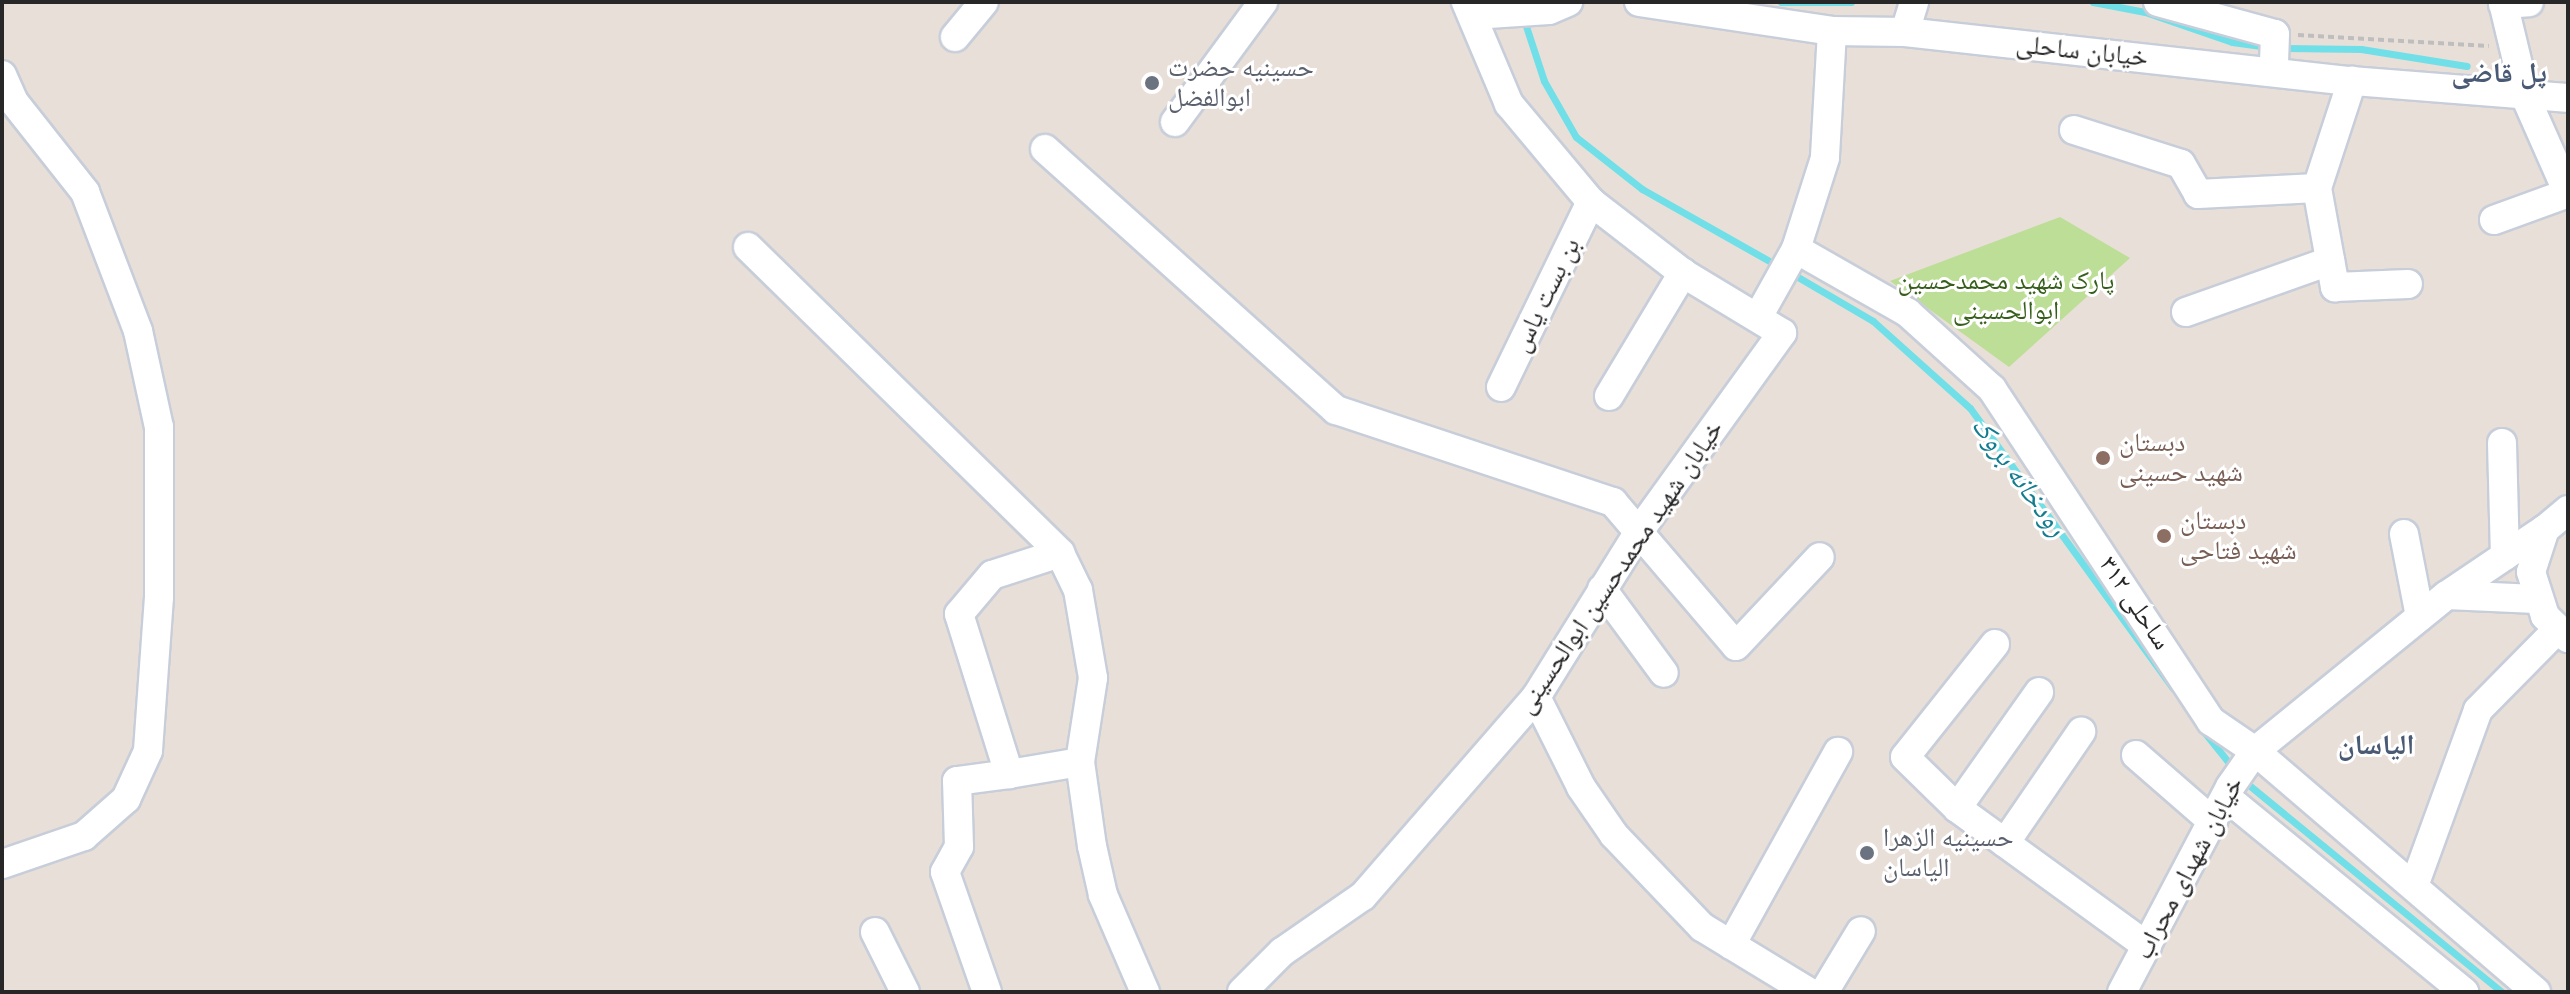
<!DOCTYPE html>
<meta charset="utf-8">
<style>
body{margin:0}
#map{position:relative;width:2570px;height:994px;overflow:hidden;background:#e9dfd9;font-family:"Space Grotesk","Noto Naskh Arabic",sans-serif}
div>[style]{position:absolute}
.green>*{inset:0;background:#bdde97}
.stream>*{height:7px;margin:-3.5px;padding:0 3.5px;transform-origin:3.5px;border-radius:3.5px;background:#70dfe7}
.path>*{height:4px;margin-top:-2px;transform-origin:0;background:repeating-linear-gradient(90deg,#bebebe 0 6px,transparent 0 10px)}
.roads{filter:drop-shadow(2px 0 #c7ced9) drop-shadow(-2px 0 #c7ced9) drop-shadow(0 2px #c7ced9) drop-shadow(0 -2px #c7ced9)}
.minor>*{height:28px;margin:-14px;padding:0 14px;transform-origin:14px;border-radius:14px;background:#fff}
.dots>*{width:22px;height:22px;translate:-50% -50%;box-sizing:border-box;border:4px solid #fff;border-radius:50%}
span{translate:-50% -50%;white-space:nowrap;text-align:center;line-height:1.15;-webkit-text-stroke:6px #fff;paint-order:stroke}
.street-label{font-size:26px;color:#272727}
.worship-label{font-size:26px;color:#5b616d}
.left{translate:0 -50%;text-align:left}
.park-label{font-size:26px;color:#375f1c}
.education-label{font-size:26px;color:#785e54}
.neighbourhood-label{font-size:28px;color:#4a5a75;font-weight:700}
.water-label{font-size:28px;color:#137d8f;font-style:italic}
.frame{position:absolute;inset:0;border:4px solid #272727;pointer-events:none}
</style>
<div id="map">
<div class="green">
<div style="clip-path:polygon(2060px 217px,2130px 258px,2009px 367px,1890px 281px)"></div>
</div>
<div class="stream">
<div style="left:1781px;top:2px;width:70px"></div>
<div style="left:2093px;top:2px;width:53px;rotate:10.9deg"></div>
<div style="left:2145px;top:12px;width:92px;rotate:19deg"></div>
<div style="left:2232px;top:42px;width:35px;rotate:8deg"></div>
<div style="left:1524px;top:20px;width:64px;rotate:71.8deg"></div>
<div style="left:1544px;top:81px;width:64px;rotate:60.3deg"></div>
<div style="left:1576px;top:137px;width:84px;rotate:38.2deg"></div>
<div style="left:1642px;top:189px;width:159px;rotate:29.5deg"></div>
<div style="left:2279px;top:48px;width:82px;rotate:0.7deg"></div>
<div style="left:2361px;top:49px;width:107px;rotate:9.1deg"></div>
<div style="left:1791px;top:273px;width:95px;rotate:30.3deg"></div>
<div style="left:1873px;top:321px;width:130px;rotate:41.9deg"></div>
<div style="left:1970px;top:408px;width:346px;rotate:54.1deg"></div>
<div style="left:2201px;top:728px;width:51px;rotate:51.3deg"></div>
<div style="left:2244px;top:781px;width:333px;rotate:39.3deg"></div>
</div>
<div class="path">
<div style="left:2298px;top:35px;width:191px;rotate:3.3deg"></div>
</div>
<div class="roads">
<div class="minor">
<div style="left:1639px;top:2px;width:195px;rotate:8.5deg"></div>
<div style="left:1832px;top:31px;width:73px;rotate:0.8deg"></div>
<div style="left:1905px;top:32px;width:450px;rotate:6.3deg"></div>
<div style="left:2352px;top:81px;width:217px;rotate:4.5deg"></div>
<div style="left:2158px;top:2px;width:121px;rotate:15.3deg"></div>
<div style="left:2275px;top:34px;width:38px;rotate:92deg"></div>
<div style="left:2503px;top:4px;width:26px;rotate:-4deg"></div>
<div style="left:1473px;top:15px;width:76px;rotate:-3.8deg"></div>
<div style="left:1549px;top:10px;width:21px;rotate:-23deg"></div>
<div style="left:1832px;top:31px;width:127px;rotate:93.2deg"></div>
<div style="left:1825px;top:158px;width:96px;rotate:107.7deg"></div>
<div style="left:1796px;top:249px;width:129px;rotate:29.7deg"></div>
<div style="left:1908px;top:313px;width:113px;rotate:42.1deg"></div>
<div style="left:1992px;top:389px;width:398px;rotate:56.6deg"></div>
<div style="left:2211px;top:721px;width:53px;rotate:34.3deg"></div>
<div style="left:2255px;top:751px;width:370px;rotate:40.6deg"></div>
<div style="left:1905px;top:32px;width:31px;rotate:-73deg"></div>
<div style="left:955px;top:37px;width:45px;rotate:-50.4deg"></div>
<div style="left:2px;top:75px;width:30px;rotate:66deg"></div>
<div style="left:14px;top:102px;width:115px;rotate:51.7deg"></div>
<div style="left:85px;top:192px;width:149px;rotate:69.1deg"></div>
<div style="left:138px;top:331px;width:98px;rotate:77.7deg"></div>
<div style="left:159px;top:427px;width:170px;rotate:90deg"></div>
<div style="left:159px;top:597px;width:154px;rotate:94.1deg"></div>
<div style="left:148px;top:751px;width:53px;rotate:114.6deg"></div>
<div style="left:126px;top:799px;width:56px;rotate:138.6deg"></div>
<div style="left:84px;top:836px;width:87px;rotate:161.1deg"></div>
<div style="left:1175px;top:122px;width:149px;rotate:-53.7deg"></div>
<div style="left:2074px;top:130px;width:112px;rotate:17.6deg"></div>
<div style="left:2181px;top:164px;width:34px;rotate:60deg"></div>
<div style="left:2198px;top:194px;width:119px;rotate:-2.9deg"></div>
<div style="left:2317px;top:188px;width:113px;rotate:-71.9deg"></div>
<div style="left:1045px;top:149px;width:391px;rotate:41.9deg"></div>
<div style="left:1336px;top:410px;width:292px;rotate:18.4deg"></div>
<div style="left:1613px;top:502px;width:189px;rotate:49.5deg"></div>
<div style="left:1736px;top:646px;width:122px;rotate:-46.7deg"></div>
<div style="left:2317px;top:188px;width:101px;rotate:79.7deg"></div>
<div style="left:2335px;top:287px;width:73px;rotate:-2.4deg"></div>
<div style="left:2494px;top:220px;width:79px;rotate:-20deg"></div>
<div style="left:2568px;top:193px;width:104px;rotate:-113.9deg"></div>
<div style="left:2526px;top:98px;width:99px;rotate:-103.5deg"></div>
<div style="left:748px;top:247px;width:437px;rotate:44.4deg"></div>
<div style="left:1060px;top:553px;width:41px;rotate:64.1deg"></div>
<div style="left:1078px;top:590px;width:89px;rotate:80.3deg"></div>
<div style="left:1093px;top:678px;width:85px;rotate:98.8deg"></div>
<div style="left:1080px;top:762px;width:85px;rotate:81.9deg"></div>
<div style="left:1092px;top:846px;width:50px;rotate:77.3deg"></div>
<div style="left:1103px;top:895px;width:106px;rotate:66.6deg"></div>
<div style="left:2186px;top:312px;width:153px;rotate:-19.5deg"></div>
<div style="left:1758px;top:317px;width:78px;rotate:-60.8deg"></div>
<div style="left:1501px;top:387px;width:206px;rotate:-64.1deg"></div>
<div style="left:1609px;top:396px;width:144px;rotate:-59deg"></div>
<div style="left:2502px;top:443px;width:113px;rotate:88.5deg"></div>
<div style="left:2568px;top:510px;width:30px;rotate:140deg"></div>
<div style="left:2545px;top:529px;width:45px;rotate:108deg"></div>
<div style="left:2531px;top:572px;width:46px;rotate:72.3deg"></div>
<div style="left:2545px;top:616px;width:32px;rotate:44deg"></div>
<div style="left:2404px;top:534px;width:84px;rotate:79deg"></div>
<div style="left:1060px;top:553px;width:71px;rotate:162.1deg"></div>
<div style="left:992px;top:575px;width:51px;rotate:130.2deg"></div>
<div style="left:959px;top:614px;width:168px;rotate:72.6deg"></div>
<div style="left:1009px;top:774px;width:72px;rotate:-9.6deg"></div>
<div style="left:1602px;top:589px;width:104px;rotate:53.6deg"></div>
<div style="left:2447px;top:595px;width:89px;rotate:2.6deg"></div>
<div style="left:1995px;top:644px;width:144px;rotate:128.5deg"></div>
<div style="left:1905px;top:757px;width:73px;rotate:44.4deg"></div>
<div style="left:1957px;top:808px;width:235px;rotate:36deg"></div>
<div style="left:1536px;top:697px;width:101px;rotate:63.4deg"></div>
<div style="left:1581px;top:787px;width:58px;rotate:55.5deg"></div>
<div style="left:1614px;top:835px;width:127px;rotate:46.3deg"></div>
<div style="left:1702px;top:927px;width:125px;rotate:31.3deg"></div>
<div style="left:2136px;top:755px;width:102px;rotate:41deg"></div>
<div style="left:2226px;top:797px;width:308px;rotate:39.3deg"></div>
<div style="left:1957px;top:808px;width:142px;rotate:-54.7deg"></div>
<div style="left:2005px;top:843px;width:135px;rotate:-55.6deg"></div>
<div style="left:2414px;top:886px;width:187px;rotate:-70deg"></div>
<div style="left:2478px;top:710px;width:112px;rotate:-45.4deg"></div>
<div style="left:875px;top:932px;width:67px;rotate:63.4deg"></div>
<div style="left:1731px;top:945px;width:221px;rotate:-61deg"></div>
<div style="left:987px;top:992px;width:127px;rotate:-109.3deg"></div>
<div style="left:945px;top:872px;width:29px;rotate:-61deg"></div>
<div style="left:959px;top:847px;width:66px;rotate:-91.7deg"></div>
<div style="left:957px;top:781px;width:52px;rotate:-7.7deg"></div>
<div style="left:1242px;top:992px;width:57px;rotate:-45deg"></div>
<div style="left:1282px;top:952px;width:98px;rotate:-34.7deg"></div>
<div style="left:1363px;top:896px;width:264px;rotate:-49deg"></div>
<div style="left:1536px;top:697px;width:197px;rotate:-58.1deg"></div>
<div style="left:1640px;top:530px;width:243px;rotate:-54.2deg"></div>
<div style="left:1782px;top:333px;width:116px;rotate:-148.8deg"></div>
<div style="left:1683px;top:273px;width:116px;rotate:-142.3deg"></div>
<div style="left:1591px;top:202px;width:128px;rotate:-129.9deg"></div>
<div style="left:1509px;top:104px;width:111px;rotate:-112.9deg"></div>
<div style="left:1824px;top:992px;width:71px;rotate:-58.8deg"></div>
<div style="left:2122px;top:992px;width:232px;rotate:-62.2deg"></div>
<div style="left:2230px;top:787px;width:44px;rotate:-55.2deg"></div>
<div style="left:2255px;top:751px;width:247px;rotate:-39.1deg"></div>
<div style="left:2447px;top:595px;width:118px;rotate:-34deg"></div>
</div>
</div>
<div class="dots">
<div style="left:1152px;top:83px;background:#6b7280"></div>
<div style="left:2103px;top:458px;background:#8d6e63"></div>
<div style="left:2164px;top:536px;background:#8d6e63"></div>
<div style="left:1867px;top:853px;background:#6b7280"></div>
</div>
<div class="street-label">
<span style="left:2082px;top:51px;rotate:6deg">خیابان ساحلی</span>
<span style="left:1546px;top:295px;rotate:-64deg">بن بست یاس</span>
<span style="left:1620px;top:567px;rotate:-56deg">خیابان شهید محمدحسین ابوالحسینی</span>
<span style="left:2135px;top:603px;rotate:56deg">ساحلی ۳۱۲</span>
<span style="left:2189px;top:868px;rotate:-62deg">خیابان شهدای محراب</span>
</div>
<div class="worship-label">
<span class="left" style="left:1168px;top:83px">حسینیه حضرت<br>ابوالفضل</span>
<span class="left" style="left:1883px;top:853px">حسینیه الزهرا<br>الیاسان</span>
</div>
<div class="park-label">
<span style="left:2006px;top:296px">پارک شهید محمدحسین<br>ابوالحسینی</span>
</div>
<div class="education-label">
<span class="left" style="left:2119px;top:458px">دبستان<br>شهید حسینی</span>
<span class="left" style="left:2180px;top:536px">دبستان<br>شهید فتاحی</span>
</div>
<div class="neighbourhood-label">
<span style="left:2499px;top:72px">پل قاضی</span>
<span style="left:2376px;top:744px">الیاسان</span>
</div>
<div class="water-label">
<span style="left:2020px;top:476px;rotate:54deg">رودخانه بروک</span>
</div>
<div class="frame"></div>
</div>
